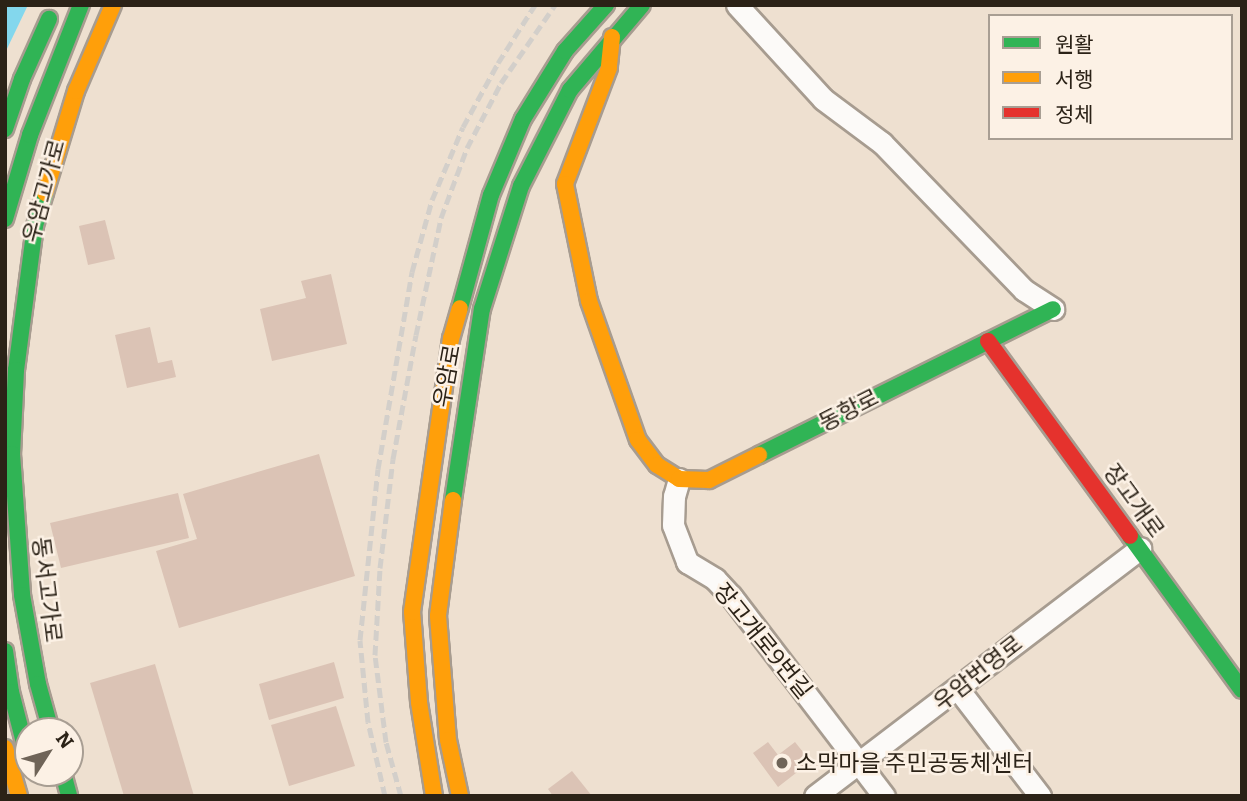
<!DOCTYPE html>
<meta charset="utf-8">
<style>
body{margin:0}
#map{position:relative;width:1247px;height:801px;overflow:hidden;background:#eee0d0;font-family:Bitter,"Noto Sans KR",serif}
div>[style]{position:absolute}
.water>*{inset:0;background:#83d7ed}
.building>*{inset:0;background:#dbc3b5}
.roads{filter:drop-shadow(2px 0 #a79c90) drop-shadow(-2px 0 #a79c90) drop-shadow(0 2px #a79c90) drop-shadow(0 -2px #a79c90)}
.street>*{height:21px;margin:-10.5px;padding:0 10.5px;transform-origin:10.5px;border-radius:10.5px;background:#fcfaf8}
.fast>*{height:16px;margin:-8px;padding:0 8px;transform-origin:8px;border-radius:8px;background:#30b455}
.slow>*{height:16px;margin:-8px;padding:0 8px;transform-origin:8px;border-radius:8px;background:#ff9f0a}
.jam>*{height:16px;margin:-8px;padding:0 8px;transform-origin:8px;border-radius:8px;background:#e5322d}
.rail>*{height:5px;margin-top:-2.5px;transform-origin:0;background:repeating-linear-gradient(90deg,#d3cfca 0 10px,transparent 0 15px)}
.dots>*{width:19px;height:19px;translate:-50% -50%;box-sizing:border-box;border:4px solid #fcf1e5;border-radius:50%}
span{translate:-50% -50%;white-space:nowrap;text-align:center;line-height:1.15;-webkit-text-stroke:5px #fcf1e5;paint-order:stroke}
.street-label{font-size:23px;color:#2b2217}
.poi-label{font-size:23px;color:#2b2217}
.left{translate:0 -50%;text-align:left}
.frame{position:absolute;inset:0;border:7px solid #2b2217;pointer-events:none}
.legend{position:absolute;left:988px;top:14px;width:245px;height:126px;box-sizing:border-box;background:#fcf1e5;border:2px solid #a89e93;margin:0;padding:9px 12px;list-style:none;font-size:21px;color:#2b2217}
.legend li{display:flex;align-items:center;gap:14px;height:35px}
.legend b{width:35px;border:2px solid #a89e93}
.north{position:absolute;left:14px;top:717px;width:70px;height:70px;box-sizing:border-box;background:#fcf1e5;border:2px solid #a89e93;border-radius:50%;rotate:53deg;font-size:19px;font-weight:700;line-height:28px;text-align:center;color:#2b2217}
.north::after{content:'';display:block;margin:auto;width:24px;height:32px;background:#6f6458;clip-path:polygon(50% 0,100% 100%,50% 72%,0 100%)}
</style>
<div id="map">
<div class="water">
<div style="clip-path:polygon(5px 5px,28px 5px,5px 53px)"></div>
</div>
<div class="building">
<div style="clip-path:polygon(105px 220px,115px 259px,88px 265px,79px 226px)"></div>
<div style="clip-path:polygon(331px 274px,347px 344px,272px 361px,260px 309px,306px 298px,301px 281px)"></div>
<div style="clip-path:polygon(150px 327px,158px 363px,172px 360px,176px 377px,127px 388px,115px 335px)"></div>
<div style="clip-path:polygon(319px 454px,355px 576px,179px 628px,156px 551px,197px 539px,183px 494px)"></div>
<div style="clip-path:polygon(178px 493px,189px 538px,61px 568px,50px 523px)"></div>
<div style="clip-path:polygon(334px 662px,344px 698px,269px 720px,259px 684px)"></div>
<div style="clip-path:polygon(155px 664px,194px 796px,124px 796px,90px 683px)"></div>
<div style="clip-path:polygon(336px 706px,355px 766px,289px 786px,271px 725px)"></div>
<div style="clip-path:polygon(768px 742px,778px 755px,795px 742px,807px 757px,802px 761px,805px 766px,778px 787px,753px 753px)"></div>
<div style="clip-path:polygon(572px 771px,592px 796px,553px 796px,548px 789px)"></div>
</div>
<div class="roads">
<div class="street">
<div style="left:737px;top:5px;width:127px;rotate:47.5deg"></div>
<div style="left:823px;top:99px;width:74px;rotate:36.7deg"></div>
<div style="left:882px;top:143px;width:204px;rotate:46deg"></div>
<div style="left:1024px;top:290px;width:35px;rotate:33deg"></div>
<div style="left:679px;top:479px;width:18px;rotate:106deg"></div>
<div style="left:674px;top:496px;width:29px;rotate:92deg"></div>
<div style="left:673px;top:525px;width:40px;rotate:69deg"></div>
<div style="left:687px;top:562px;width:33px;rotate:31deg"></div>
<div style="left:715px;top:579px;width:23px;rotate:47deg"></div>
<div style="left:731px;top:596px;width:252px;rotate:52.6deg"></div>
<div style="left:958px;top:689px;width:135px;rotate:52.5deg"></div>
<div style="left:815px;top:796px;width:409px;rotate:-37.3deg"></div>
</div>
<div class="fast">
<div style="left:5px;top:129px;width:53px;rotate:-71.2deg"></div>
<div style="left:22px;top:79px;width:66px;rotate:-65.8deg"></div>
<div style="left:45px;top:193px;width:34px;rotate:107deg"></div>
<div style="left:35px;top:226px;width:145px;rotate:97.5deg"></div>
<div style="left:16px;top:370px;width:84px;rotate:92.7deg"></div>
<div style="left:12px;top:454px;width:141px;rotate:85.9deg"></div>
<div style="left:22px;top:595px;width:90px;rotate:79.8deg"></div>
<div style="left:38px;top:684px;width:49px;rotate:74.5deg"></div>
<div style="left:5px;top:219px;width:88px;rotate:-73.4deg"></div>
<div style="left:30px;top:135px;width:140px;rotate:-68.6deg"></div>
<div style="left:460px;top:308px;width:117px;rotate:-74.7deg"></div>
<div style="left:491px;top:195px;width:82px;rotate:-67.2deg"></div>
<div style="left:523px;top:119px;width:80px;rotate:-58.3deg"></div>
<div style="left:565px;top:51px;width:62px;rotate:-48.3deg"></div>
<div style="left:759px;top:455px;width:328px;rotate:-26.4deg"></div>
<div style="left:453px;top:500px;width:193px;rotate:-81.4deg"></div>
<div style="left:482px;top:309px;width:129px;rotate:-72.4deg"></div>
<div style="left:521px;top:186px;width:108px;rotate:-63deg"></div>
<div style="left:570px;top:90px;width:111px;rotate:-49.7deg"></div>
<div style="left:1130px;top:536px;width:190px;rotate:54deg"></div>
<div style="left:5px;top:651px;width:41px;rotate:81.7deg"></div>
<div style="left:11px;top:692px;width:68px;rotate:75.6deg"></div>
<div style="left:63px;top:773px;width:24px;rotate:75deg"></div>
</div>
<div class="slow">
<div style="left:612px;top:37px;width:31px;rotate:96deg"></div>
<div style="left:609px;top:68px;width:124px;rotate:110.8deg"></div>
<div style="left:565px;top:184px;width:119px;rotate:78.4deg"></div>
<div style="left:589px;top:301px;width:147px;rotate:70.6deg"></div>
<div style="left:638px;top:440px;width:31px;rotate:53deg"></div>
<div style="left:657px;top:465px;width:26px;rotate:32deg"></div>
<div style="left:679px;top:479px;width:30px;rotate:2deg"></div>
<div style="left:709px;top:480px;width:56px;rotate:-26.6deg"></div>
<div style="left:45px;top:193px;width:107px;rotate:-73.1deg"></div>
<div style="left:76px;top:91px;width:94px;rotate:-66.7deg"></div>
<div style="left:453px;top:500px;width:117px;rotate:97.4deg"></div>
<div style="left:438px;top:616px;width:124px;rotate:85.4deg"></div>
<div style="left:448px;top:740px;width:57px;rotate:77.9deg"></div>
<div style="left:5px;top:748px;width:50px;rotate:73.7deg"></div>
<div style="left:434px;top:796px;width:95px;rotate:-99.1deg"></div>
<div style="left:419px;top:702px;width:90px;rotate:-94.4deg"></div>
<div style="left:412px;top:612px;width:276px;rotate:-81.9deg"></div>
<div style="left:451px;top:339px;width:32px;rotate:-74deg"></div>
</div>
<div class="jam">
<div style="left:988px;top:341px;width:241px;rotate:53.9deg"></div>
</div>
</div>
<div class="rail">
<div style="left:385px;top:796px;width:76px;rotate:-102.9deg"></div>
<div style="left:368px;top:722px;width:82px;rotate:-95.6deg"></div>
<div style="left:360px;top:640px;width:172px;rotate:-84deg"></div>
<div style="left:378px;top:469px;width:200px;rotate:-80.2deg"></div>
<div style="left:412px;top:272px;width:75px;rotate:-74.5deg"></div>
<div style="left:432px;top:200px;width:79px;rotate:-67deg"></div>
<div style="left:463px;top:127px;width:73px;rotate:-61.3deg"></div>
<div style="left:498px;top:63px;width:69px;rotate:-57.5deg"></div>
<div style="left:401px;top:796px;width:56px;rotate:-105.5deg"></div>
<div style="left:386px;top:742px;width:88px;rotate:-97.2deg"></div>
<div style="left:375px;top:655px;width:87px;rotate:-86.7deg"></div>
<div style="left:380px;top:568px;width:110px;rotate:-83.2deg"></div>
<div style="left:393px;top:459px;width:126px;rotate:-79.5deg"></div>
<div style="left:416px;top:335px;width:120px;rotate:-77.9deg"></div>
<div style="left:441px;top:218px;width:75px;rotate:-69.6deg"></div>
<div style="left:467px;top:148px;width:73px;rotate:-62.4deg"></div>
<div style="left:501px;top:83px;width:95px;rotate:-55.3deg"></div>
</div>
<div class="dots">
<div style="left:782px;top:763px;background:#6f6458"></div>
</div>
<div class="street-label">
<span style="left:44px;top:191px;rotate:-75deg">우암고가로</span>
<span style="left:447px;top:376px;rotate:-80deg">우암로</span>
<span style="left:849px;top:410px;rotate:-27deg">동항로</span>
<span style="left:1134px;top:501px;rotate:54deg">장고개로</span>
<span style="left:47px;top:590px;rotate:83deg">동서고가로</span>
<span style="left:763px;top:641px;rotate:51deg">장고개로9번길</span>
<span style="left:978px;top:673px;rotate:-38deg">우암번영로</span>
</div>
<div class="poi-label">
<span class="left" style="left:796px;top:763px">소막마을 주민공동체센터</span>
</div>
<div class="frame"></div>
<ul class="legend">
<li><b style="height:9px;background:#30b455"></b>원활</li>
<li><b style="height:9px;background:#ff9f0a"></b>서행</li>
<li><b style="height:9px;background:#e5322d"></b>정체</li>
</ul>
<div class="north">N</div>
</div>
